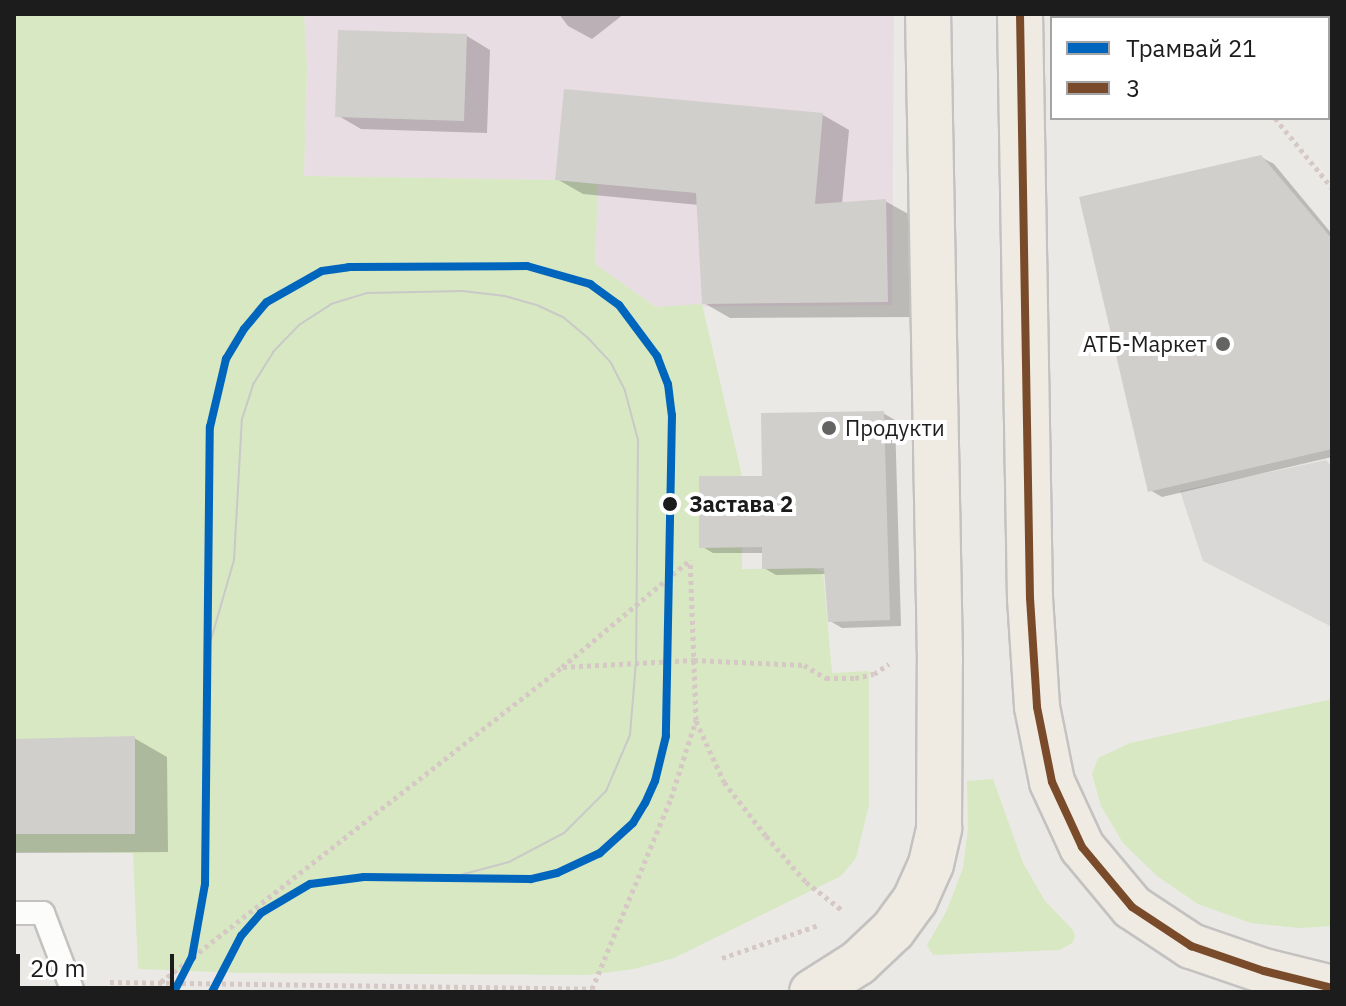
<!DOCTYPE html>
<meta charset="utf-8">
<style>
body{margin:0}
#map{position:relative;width:1346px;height:1006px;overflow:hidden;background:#ebe9e5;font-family:"IBM Plex Sans",sans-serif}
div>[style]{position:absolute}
.industrial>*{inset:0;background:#e9dde4}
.religious>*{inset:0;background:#d9d8d6}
.grass>*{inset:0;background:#d7e8c3}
.shadow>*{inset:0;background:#0003}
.building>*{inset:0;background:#d1cfcc}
.path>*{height:5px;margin-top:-2.5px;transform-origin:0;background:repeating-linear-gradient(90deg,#d6c8c4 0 4px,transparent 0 8px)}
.roads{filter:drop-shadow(2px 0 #c3c2c1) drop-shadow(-2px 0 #c3c2c1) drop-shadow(0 2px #c3c2c1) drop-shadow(0 -2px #c3c2c1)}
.lane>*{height:22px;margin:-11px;padding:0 11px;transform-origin:11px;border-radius:11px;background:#fcfcfb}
.primary>*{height:44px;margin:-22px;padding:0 22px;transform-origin:22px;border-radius:22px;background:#efebe3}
.tram>*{height:2px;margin:-1px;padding:0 1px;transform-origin:1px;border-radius:1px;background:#c9c9c8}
.bus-1>*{height:8px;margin:-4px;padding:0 4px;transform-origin:4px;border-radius:4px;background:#7a4b2a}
.tram-1>*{height:8px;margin:-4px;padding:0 4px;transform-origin:4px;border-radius:4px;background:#0065bd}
.dots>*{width:22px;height:22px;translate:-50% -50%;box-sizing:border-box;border:4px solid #fff;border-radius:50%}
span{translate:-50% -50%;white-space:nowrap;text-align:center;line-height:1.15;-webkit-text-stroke:8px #fff;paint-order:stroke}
.poi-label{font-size:22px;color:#1c1c1c}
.right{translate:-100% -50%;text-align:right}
.left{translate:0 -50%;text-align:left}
.stop-label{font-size:22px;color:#1c1c1c;font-weight:700}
.frame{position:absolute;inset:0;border:16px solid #1c1c1c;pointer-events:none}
.legend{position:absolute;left:1050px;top:16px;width:280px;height:104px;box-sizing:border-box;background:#fff;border:2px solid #a4a4a4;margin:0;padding:10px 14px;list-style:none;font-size:24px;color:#1c1c1c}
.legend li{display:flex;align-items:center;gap:16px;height:40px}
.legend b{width:40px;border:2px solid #a4a4a4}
.scale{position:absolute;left:16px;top:954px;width:158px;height:36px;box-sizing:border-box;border:4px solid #1c1c1c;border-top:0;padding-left:10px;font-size:24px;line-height:28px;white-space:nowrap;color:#1c1c1c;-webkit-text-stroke:6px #fff;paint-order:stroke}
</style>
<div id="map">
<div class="industrial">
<div style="clip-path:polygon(304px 14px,894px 14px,892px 305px,656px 307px,595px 264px,598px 184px,555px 180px,304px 176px,307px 68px)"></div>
</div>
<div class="religious">
<div style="clip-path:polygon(1326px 460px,1332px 467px,1332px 627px,1203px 561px,1180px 491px)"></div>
</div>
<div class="grass">
<div style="clip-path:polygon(14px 14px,304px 14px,307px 68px,304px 176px,555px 180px,598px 184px,595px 264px,656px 307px,702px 304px,742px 476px,742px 569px,811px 568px,823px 571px,832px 673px,869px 671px,869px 805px,856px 858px,841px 876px,674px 958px,634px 969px,587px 975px,242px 973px,138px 969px,133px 853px,14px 852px)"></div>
<div style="clip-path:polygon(1332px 699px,1332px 926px,1300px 928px,1251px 923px,1198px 904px,1157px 876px,1123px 843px,1101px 806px,1092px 774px,1098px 758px,1130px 743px)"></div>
<div style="clip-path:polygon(993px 779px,1023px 863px,1045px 901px,1073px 930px,1075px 937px,1072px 943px,1060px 950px,933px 955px,927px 945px,946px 912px,963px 868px,968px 828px,967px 781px)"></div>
</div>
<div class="shadow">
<div style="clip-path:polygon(559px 14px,624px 14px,592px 39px,568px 26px)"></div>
<div style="clip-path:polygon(467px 36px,490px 50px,487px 133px,361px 129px,337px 115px)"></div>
<div style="clip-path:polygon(823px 115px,849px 130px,842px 204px,885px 201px,912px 216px,914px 317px,730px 318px,704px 303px,699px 205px,583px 194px,557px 179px)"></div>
<div style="clip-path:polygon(1261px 157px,1274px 164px,1332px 234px,1332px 457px,1162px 497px,1150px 490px)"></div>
<div style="clip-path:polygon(883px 413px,895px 420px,901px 626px,842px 628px,830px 621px,826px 574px,776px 575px,764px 568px,764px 553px,713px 553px,701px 546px,764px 478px)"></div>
<div style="clip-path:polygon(134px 738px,167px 757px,168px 852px,14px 853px,14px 741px)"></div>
</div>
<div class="building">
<div style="clip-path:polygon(338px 30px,467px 34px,464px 121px,335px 117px)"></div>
<div style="clip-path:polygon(564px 89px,823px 113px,815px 204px,886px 199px,888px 302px,702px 304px,696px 193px,555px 180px)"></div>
<div style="clip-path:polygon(1261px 155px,1332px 239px,1332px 449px,1148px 492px,1079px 197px)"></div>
<div style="clip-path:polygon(884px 411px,890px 620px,828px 622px,824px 568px,762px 569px,762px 547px,699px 548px,699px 476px,762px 476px,761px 413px)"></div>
<div style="clip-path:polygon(135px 736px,135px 834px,14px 834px,14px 739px)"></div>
</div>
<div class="path">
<div style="left:1191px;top:14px;width:5px;rotate:53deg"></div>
<div style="left:1275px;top:118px;width:90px;rotate:50.8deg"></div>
<div style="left:563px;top:667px;width:131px;rotate:-3.1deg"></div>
<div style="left:694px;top:660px;width:110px;rotate:2.6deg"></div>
<div style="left:804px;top:665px;width:26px;rotate:31deg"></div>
<div style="left:826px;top:678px;width:29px"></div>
<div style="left:855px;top:678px;width:19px;rotate:-12deg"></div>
<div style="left:874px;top:674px;width:18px;rotate:-34deg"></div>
<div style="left:696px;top:721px;width:67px;rotate:65.3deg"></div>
<div style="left:724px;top:782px;width:68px;rotate:52.1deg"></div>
<div style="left:766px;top:836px;width:61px;rotate:49deg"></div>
<div style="left:806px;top:882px;width:46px;rotate:37.9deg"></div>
<div style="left:722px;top:958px;width:102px;rotate:-18.8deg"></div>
<div style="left:110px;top:982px;width:482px;rotate:0.8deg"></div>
<div style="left:592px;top:989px;width:207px;rotate:-67.5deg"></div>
<div style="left:671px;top:798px;width:82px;rotate:-72.2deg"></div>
<div style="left:696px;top:720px;width:160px;rotate:-92.1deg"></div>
<div style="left:161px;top:982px;width:510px;rotate:-38.15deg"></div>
<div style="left:562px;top:667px;width:167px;rotate:-39.9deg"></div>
</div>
<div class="roads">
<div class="lane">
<div style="left:14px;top:913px;width:29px"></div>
<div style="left:43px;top:913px;width:85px;rotate:69.2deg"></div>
</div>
<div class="primary">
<div style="left:1020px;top:14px;width:584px;rotate:89.02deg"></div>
<div style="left:1030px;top:598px;width:109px;rotate:86.3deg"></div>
<div style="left:1037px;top:707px;width:76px;rotate:78.7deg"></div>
<div style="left:1052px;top:782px;width:72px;rotate:65.2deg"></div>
<div style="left:1082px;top:847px;width:78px;rotate:50.2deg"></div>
<div style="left:1132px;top:907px;width:71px;rotate:33.5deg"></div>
<div style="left:1191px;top:946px;width:77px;rotate:18.9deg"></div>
<div style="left:1264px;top:971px;width:70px;rotate:14deg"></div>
<div style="left:1271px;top:14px;width:5px;rotate:53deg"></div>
<div style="left:1328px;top:87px;width:6px;rotate:51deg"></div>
<div style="left:812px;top:992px;width:54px;rotate:-32.2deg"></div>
<div style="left:858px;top:963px;width:48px;rotate:-43.3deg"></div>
<div style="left:893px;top:930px;width:37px;rotate:-54deg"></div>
<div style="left:915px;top:900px;width:39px;rotate:-66deg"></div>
<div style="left:931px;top:864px;width:37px;rotate:-77deg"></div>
<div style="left:939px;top:828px;width:168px;rotate:-89.7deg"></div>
<div style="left:940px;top:660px;width:646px;rotate:-91.06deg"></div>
</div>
</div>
<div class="tram">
<div style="left:208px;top:650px;width:94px;rotate:-73.9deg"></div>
<div style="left:234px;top:560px;width:141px;rotate:-86.8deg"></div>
<div style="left:242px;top:419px;width:38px;rotate:-72deg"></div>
<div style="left:254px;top:383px;width:36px;rotate:-58deg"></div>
<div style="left:273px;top:352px;width:37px;rotate:-46deg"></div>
<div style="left:299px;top:325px;width:38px;rotate:-33deg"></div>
<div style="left:331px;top:304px;width:38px;rotate:-17deg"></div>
<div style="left:367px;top:293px;width:96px;rotate:-1.2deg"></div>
<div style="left:463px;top:291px;width:42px;rotate:6.8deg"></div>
<div style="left:505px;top:296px;width:35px;rotate:16deg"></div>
<div style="left:539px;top:306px;width:26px;rotate:25deg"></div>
<div style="left:563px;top:317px;width:33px;rotate:40deg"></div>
<div style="left:588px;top:338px;width:34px;rotate:47deg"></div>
<div style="left:611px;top:363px;width:31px;rotate:63deg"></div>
<div style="left:625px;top:391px;width:51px;rotate:75.1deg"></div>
<div style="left:638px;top:440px;width:222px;rotate:90.5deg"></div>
<div style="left:636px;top:662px;width:73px;rotate:94.7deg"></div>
<div style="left:630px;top:735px;width:61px;rotate:113.2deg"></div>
<div style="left:606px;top:791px;width:59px;rotate:135deg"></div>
<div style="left:564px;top:833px;width:62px;rotate:152.2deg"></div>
<div style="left:509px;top:862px;width:62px;rotate:165.1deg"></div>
</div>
<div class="bus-1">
<div style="left:1020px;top:14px;width:584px;rotate:89.02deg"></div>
<div style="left:1030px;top:598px;width:109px;rotate:86.3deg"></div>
<div style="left:1037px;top:707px;width:76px;rotate:78.7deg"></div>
<div style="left:1052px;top:782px;width:72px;rotate:65.2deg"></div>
<div style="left:1082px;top:847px;width:78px;rotate:50.2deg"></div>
<div style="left:1132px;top:907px;width:71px;rotate:33.5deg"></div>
<div style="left:1191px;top:946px;width:77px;rotate:18.9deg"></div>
<div style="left:1264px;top:971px;width:70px;rotate:14deg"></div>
</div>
<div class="tram-1">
<div style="left:174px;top:992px;width:39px;rotate:-63deg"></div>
<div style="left:192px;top:957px;width:74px;rotate:-79.9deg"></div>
<div style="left:205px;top:884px;width:457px;rotate:-89.4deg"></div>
<div style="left:210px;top:427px;width:70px;rotate:-76.8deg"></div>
<div style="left:226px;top:359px;width:35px;rotate:-59deg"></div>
<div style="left:244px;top:329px;width:35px;rotate:-50deg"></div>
<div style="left:267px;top:302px;width:63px;rotate:-29.4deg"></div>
<div style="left:322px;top:271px;width:27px;rotate:-8deg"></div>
<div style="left:349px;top:267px;width:178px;rotate:-0.3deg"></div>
<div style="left:527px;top:266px;width:66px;rotate:15.9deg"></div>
<div style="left:590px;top:284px;width:36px;rotate:36deg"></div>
<div style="left:619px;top:305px;width:64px;rotate:53.3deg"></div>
<div style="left:657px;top:356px;width:30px;rotate:69deg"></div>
<div style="left:668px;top:384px;width:31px;rotate:83deg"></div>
<div style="left:672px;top:415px;width:321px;rotate:91.1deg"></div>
<div style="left:666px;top:736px;width:46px;rotate:103.7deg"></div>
<div style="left:655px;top:781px;width:24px;rotate:114deg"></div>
<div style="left:645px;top:803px;width:23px;rotate:121deg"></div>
<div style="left:633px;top:823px;width:45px;rotate:137.7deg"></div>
<div style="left:600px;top:853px;width:47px;rotate:155.1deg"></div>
<div style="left:557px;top:873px;width:27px;rotate:167deg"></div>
<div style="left:531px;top:879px;width:167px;rotate:-179.3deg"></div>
<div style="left:364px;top:877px;width:54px;rotate:172.6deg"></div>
<div style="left:310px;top:884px;width:57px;rotate:149.4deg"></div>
<div style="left:261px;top:913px;width:30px;rotate:131deg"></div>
<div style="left:241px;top:936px;width:63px;rotate:117.4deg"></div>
</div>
<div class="dots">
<div style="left:1223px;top:344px;background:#646462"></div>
<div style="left:829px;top:428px;background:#646462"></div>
<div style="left:670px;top:504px;background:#1c1c1c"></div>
</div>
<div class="poi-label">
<span class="right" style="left:1207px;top:344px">АТБ-Маркет</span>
<span class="left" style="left:845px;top:428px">Продукти</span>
</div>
<div class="stop-label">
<span class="left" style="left:689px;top:504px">Застава 2</span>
</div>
<div class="frame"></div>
<ul class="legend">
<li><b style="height:10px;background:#0065bd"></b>Трамвай 21</li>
<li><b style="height:10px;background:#7a4b2a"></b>3</li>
</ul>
<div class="scale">20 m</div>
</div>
